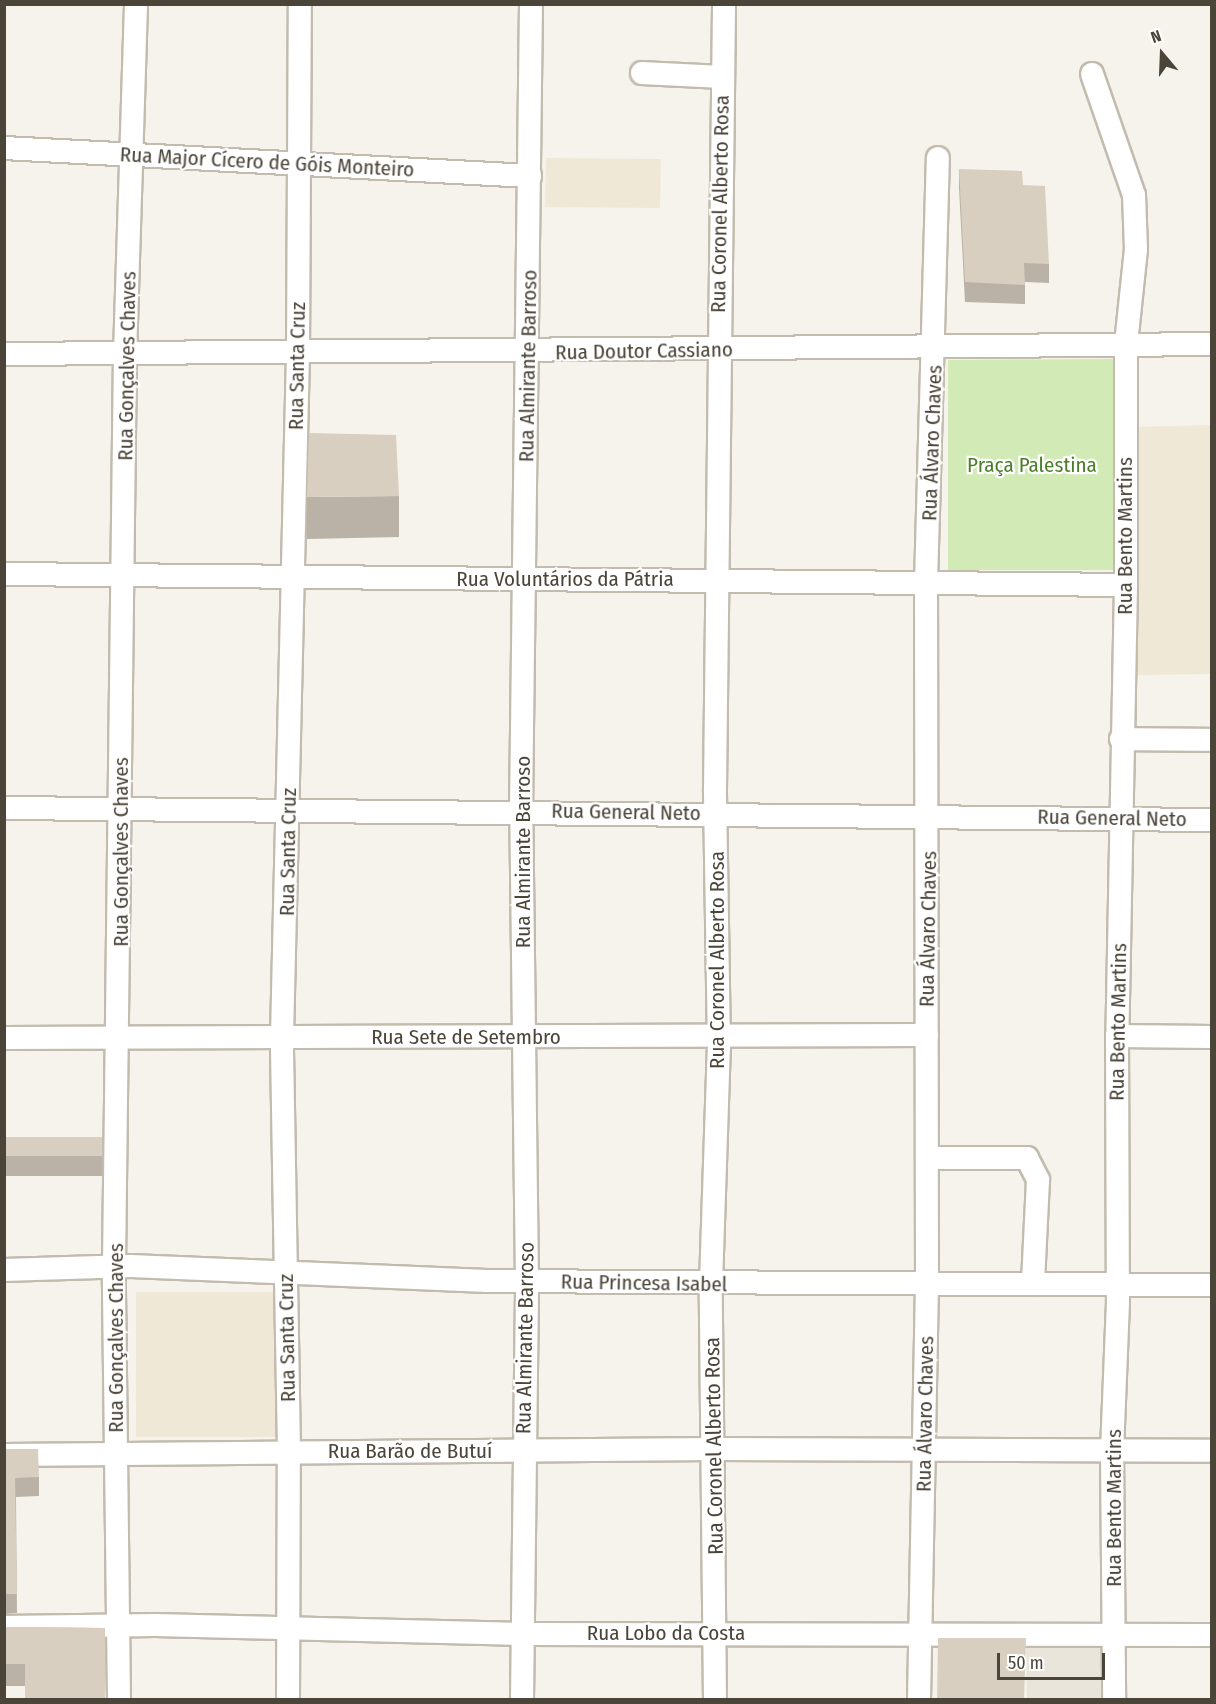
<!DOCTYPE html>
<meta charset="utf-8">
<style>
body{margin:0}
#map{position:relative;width:1216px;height:1704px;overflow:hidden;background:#f6f3ec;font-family:"Fira Sans Condensed",sans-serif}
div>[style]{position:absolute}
.residential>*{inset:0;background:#eae5da}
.education>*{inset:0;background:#efe8d6}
.green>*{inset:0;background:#d2eab5}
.roads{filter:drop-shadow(2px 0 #c2bbae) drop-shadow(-2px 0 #c2bbae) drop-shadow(0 2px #c2bbae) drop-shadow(0 -2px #c2bbae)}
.minor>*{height:22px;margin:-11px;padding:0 11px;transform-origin:11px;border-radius:11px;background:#fff}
.wall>*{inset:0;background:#bab2a6}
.building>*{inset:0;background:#d8cfc1}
span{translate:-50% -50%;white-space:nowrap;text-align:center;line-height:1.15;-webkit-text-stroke:4.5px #fff;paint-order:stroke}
.street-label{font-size:21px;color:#4b4439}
.park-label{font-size:21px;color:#4a7f2a}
.frame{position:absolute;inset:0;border:6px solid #4b4439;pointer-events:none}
.north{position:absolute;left:1132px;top:24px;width:60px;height:60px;-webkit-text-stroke:4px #fff;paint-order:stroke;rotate:341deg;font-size:16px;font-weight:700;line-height:24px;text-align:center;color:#4b4439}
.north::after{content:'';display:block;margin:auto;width:21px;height:27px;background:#4b4439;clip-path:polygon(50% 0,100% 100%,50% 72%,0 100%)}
.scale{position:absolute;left:997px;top:1653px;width:108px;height:27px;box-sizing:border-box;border:3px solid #4b4439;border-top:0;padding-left:8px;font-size:18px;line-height:21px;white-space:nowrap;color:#4b4439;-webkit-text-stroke:4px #fff;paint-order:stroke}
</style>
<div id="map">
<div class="residential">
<div style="clip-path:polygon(1026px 1646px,1102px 1646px,1101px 1699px,1027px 1699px)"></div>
</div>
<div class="education">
<div style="clip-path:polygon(546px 158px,661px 159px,660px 208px,545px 207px)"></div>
<div style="clip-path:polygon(1211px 425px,1211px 674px,1137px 675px,1132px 427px)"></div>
<div style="clip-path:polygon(136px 1292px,277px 1292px,276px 1437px,136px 1437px)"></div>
</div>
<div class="green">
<div style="clip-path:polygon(1115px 359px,1116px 570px,948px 570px,948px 360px)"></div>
</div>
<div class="roads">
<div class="minor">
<div style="left:642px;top:73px;width:80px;rotate:2.9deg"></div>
<div style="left:1092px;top:74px;width:128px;rotate:70.9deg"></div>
<div style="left:1134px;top:195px;width:54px;rotate:87.9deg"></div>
<div style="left:1136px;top:249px;width:96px;rotate:96deg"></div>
<div style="left:1126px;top:344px;width:241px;rotate:90deg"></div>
<div style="left:1126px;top:585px;width:451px;rotate:91.1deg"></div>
<div style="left:1117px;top:1036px;width:266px;rotate:89.8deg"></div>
<div style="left:1118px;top:1302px;width:149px;rotate:92.3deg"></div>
<div style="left:1112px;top:1451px;width:249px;rotate:89.5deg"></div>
<div style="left:4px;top:148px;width:527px;rotate:3.05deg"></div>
<div style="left:4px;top:354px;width:1208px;rotate:-0.47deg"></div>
<div style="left:4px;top:574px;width:1122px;rotate:0.56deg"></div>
<div style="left:1121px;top:739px;width:91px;rotate:0.6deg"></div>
<div style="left:4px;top:808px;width:1208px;rotate:0.57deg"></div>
<div style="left:1117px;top:1036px;width:95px;rotate:0.6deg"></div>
<div style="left:4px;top:1038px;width:923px;rotate:-0.19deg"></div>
<div style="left:927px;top:1158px;width:100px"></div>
<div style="left:1027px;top:1158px;width:25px;rotate:63deg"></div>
<div style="left:1038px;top:1180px;width:104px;rotate:92.8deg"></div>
<div style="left:4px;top:1270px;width:127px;rotate:-1.8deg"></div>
<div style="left:131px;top:1266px;width:356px;rotate:2.4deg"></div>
<div style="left:487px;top:1281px;width:725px;rotate:0.32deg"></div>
<div style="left:4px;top:1455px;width:709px;rotate:-0.48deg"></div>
<div style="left:713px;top:1449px;width:499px;rotate:0.2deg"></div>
<div style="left:4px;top:1627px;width:151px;rotate:-0.8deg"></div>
<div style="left:155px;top:1625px;width:366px;rotate:1.4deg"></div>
<div style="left:521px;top:1634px;width:691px;rotate:0.08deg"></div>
<div style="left:119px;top:1700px;width:434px;rotate:-90.7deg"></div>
<div style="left:114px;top:1266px;width:911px;rotate:-89.31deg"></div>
<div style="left:125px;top:355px;width:351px;rotate:-88.2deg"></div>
<div style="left:288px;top:1700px;width:249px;rotate:-89.8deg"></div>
<div style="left:289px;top:1451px;width:414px;rotate:-91deg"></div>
<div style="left:282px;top:1037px;width:683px;rotate:-88.66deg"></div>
<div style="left:298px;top:354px;width:350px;rotate:-89.7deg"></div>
<div style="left:522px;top:1700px;width:418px;rotate:-89.3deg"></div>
<div style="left:527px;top:1282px;width:472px;rotate:-90.7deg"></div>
<div style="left:521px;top:810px;width:806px;rotate:-89.29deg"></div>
<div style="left:715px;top:1700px;width:416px;rotate:-90.6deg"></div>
<div style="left:711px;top:1284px;width:235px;rotate:-88.1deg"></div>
<div style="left:719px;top:1049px;width:261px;rotate:-90.9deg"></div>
<div style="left:715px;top:788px;width:784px;rotate:-89.34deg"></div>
<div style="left:919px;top:1700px;width:417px;rotate:-88.9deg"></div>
<div style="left:927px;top:1283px;width:700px;rotate:-90.08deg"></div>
<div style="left:926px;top:583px;width:425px;rotate:-88.4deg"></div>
</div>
</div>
<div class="wall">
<div style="clip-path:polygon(959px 169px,1023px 185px,1049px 264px,1049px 283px,1025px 282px,1025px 304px,965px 302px,959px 188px)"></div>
<div style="clip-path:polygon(399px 496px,399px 537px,307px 539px,307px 497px)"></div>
<div style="clip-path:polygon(4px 1137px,102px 1137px,102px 1176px,4px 1176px)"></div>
<div style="clip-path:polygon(4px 1449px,39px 1477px,39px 1496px,16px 1497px,17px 1613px,4px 1614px)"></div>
<div style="clip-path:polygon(4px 1627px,105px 1628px,25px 1686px,4px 1686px)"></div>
</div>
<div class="building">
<div style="clip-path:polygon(959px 169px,1022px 171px,1023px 185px,1045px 186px,1049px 264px,1024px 263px,1025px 285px,965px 282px)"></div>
<div style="clip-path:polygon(309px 433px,396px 435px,399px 496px,307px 497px)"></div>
<div style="clip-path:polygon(4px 1137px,102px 1137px,102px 1156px,4px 1156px)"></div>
<div style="clip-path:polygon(4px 1449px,38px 1449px,39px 1477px,15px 1478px,17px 1594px,4px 1594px)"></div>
<div style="clip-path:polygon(4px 1627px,105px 1628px,105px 1700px,25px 1700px,25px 1664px,4px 1664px)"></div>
<div style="clip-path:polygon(938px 1638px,1026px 1638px,1024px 1700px,937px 1700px)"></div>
</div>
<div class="street-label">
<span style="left:267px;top:162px;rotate:3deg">Rua Major Cícero de Góis Monteiro</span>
<span style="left:720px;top:204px;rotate:-89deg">Rua Coronel Alberto Rosa</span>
<span style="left:644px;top:351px;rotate:-1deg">Rua Doutor Cassiano</span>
<span style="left:127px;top:366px;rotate:-89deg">Rua Gonçalves Chaves</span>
<span style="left:297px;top:366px;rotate:-89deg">Rua Santa Cruz</span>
<span style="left:528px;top:366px;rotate:-89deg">Rua Almirante Barroso</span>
<span style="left:932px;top:443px;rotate:-88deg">Rua Álvaro Chaves</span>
<span style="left:1125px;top:536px;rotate:-90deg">Rua Bento Martins</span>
<span style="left:565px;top:579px">Rua Voluntários da Pátria</span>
<span style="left:626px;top:812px;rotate:1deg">Rua General Neto</span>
<span style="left:1112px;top:818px;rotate:1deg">Rua General Neto</span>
<span style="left:121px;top:852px;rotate:-90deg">Rua Gonçalves Chaves</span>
<span style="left:288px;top:852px;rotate:-89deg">Rua Santa Cruz</span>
<span style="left:523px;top:852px;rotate:-90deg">Rua Almirante Barroso</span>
<span style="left:928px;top:929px;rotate:-89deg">Rua Álvaro Chaves</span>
<span style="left:717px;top:960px;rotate:-90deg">Rua Coronel Alberto Rosa</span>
<span style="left:1118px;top:1022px;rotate:-89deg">Rua Bento Martins</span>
<span style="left:466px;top:1037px">Rua Sete de Setembro</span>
<span style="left:644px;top:1283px;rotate:1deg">Rua Princesa Isabel</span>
<span style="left:116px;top:1338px;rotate:-90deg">Rua Gonçalves Chaves</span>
<span style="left:287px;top:1338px;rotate:-91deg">Rua Santa Cruz</span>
<span style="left:525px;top:1338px;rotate:-89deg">Rua Almirante Barroso</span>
<span style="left:925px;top:1414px;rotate:-89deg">Rua Álvaro Chaves</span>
<span style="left:714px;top:1446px;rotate:-91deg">Rua Coronel Alberto Rosa</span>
<span style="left:410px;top:1451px">Rua Barão de Butuí</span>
<span style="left:1114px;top:1508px;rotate:-90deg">Rua Bento Martins</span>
<span style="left:666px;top:1633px">Rua Lobo da Costa</span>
</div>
<div class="park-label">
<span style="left:1032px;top:465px">Praça Palestina</span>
</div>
<div class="frame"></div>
<div class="north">N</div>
<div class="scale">50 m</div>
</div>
